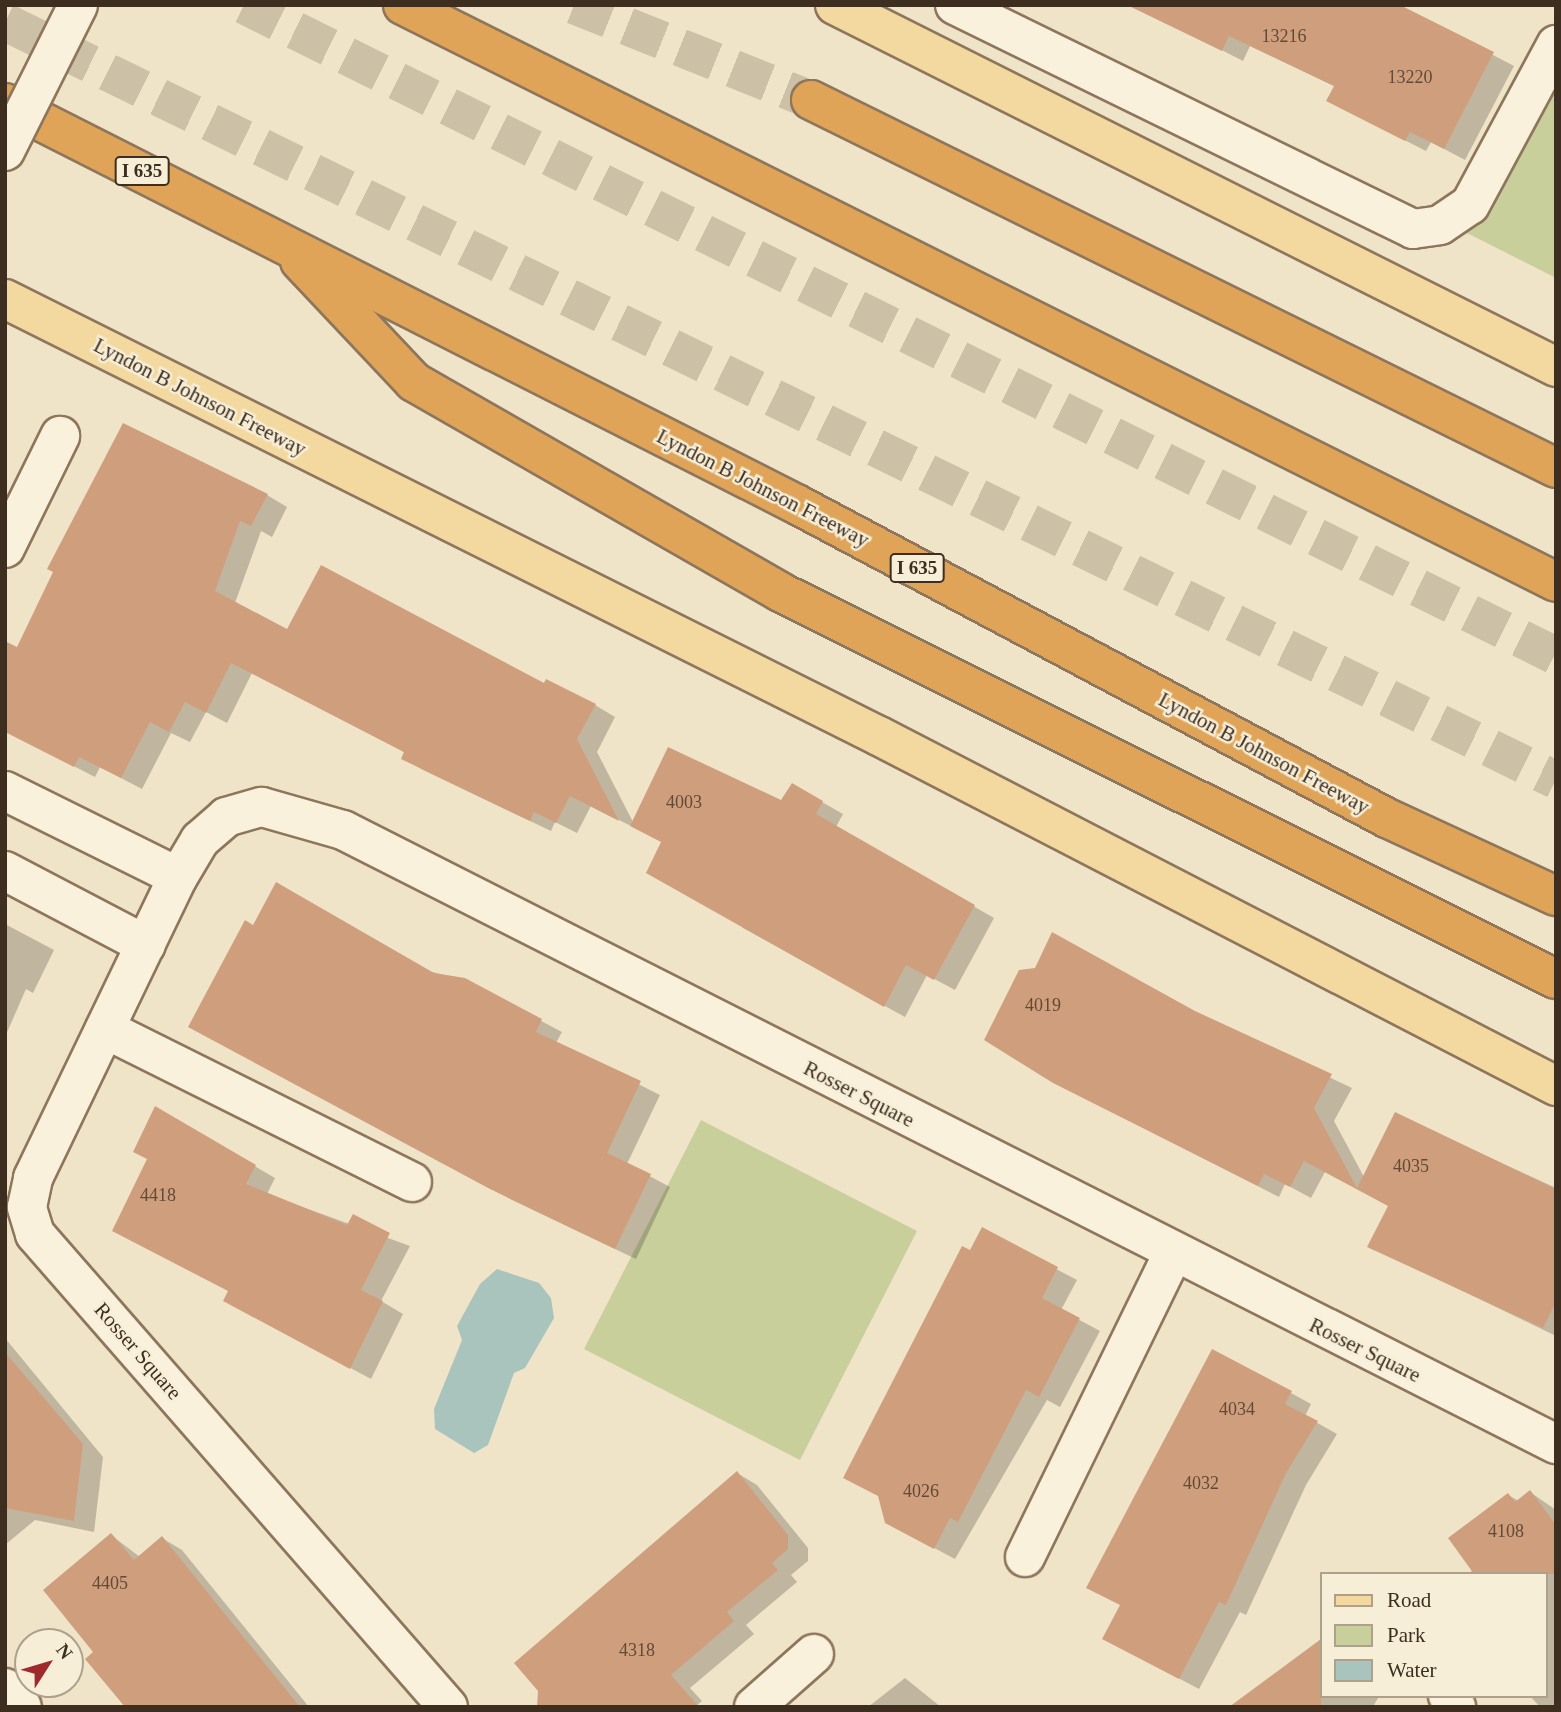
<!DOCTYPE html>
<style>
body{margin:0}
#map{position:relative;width:1561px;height:1712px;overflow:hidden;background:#f0e4c8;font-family:"Times New Roman",serif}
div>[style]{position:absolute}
.green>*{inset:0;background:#c9cf9b}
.water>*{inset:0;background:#a9c4bc}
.shadow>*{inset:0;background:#0003}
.building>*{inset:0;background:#cf9f7d}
.highway-tunnel>*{height:38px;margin-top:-19px;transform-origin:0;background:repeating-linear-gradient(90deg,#ccc0a6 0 38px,transparent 0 57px)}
.roads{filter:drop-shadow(2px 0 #8d765c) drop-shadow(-2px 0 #8d765c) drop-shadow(0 2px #8d765c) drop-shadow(0 -2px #8d765c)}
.minor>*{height:38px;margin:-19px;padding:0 19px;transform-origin:19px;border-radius:19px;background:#faf1dc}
.major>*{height:38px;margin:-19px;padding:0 19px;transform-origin:19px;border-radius:19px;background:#f3d9a0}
.highway>*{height:38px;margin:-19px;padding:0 19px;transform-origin:19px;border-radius:19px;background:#e0a458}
.bridges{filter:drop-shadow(2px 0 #8d765c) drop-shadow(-2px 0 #8d765c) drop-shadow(0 2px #8d765c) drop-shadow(0 -2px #8d765c)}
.minor-bridge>*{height:38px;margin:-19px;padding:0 19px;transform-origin:19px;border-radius:19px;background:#faf1dc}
span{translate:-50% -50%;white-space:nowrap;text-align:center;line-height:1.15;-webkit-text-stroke:5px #f7eed8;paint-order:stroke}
.number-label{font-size:18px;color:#624a37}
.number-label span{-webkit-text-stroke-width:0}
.shield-label span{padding:2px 5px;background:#f7eed8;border:2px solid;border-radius:5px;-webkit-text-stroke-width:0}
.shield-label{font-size:19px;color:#3d2e20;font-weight:700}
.street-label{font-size:21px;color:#3d2e20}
.frame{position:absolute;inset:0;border:7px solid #3d2e20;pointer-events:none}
.legend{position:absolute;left:1320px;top:1572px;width:228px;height:126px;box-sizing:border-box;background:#f7eed8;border:2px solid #ada18e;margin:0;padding:9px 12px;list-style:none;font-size:21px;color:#3d2e20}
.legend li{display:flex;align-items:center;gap:14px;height:35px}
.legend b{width:35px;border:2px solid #ada18e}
.north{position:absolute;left:14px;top:1628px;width:70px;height:70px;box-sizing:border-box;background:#f7eed8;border:2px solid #ada18e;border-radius:50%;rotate:53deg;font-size:19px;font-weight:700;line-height:28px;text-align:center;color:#3d2e20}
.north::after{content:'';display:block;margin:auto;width:24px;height:32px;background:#9e2a2b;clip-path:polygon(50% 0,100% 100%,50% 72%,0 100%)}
</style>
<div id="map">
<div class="green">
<div style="clip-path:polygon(1556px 58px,1556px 278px,1467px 233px)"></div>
<div style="clip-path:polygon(701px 1120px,917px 1231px,800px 1460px,584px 1349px)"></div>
</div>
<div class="water">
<div style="clip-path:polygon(497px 1269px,539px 1283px,551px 1298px,554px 1318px,525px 1368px,514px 1373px,488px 1445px,474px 1453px,435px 1429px,434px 1409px,462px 1340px,457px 1326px,480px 1284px)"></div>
</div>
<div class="shadow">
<div style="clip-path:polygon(1134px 5px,1398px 5px,1514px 66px,1465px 160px,1431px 142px,1426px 151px,1349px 112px,1336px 87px,1250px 46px,1243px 61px)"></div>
<div style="clip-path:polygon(267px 495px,287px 507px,272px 537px,261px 531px,235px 603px,287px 631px,545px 686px,595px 705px,615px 717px,597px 752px,633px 822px,782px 803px,792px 785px,843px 814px,836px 827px,994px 918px,955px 990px,927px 975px,905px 1017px,743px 928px,663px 842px,591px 806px,577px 833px,555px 822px,551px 831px,423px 770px,403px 758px,406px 753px,252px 673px,227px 723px,206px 712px,190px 742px,171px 733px,142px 789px,100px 767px,95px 777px,5px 731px,18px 649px)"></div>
<div style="clip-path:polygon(5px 924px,54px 950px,33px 993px,26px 989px,5px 1037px)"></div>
<div style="clip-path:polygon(254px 927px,464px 980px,562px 1032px,556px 1043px,660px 1095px,627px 1164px,670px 1187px,636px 1259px,512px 1200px,211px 1038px)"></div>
<div style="clip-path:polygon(1194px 1013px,1352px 1088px,1334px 1121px,1364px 1177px,1396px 1114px,1556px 1188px,1556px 1336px,1369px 1246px,1390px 1206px,1325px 1172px,1311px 1198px,1285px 1184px,1279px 1197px,1042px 1076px,987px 1039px)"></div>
<div style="clip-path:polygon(156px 1108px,275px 1178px,267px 1194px,410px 1246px,381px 1301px,403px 1314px,371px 1379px,246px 1312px,149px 1159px)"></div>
<div style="clip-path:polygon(982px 1230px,1077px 1280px,1061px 1310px,1100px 1331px,1060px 1407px,1047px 1400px,955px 1559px,908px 1534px,971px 1252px)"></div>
<div style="clip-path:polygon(5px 1338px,103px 1457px,94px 1532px,35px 1520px,5px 1545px)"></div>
<div style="clip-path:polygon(1291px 1393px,1311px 1404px,1305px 1416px,1337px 1434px,1306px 1485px,1246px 1615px,1240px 1612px,1199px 1689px,1125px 1650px)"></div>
<div style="clip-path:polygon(737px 1473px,757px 1485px,808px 1548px,808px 1561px,791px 1575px,797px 1582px,746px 1625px,754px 1634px,690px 1688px,702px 1701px,695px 1707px,539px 1707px)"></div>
<div style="clip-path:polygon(1530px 1492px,1556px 1510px,1556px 1707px,1540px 1707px,1530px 1696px,1545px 1696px,1545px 1574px,1470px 1574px,1508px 1495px,1519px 1501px)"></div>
<div style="clip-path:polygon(111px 1535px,140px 1557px,162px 1538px,182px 1550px,309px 1707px,138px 1707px,96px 1652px)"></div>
<div style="clip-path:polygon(1321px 1642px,1321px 1696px,1379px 1696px,1373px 1707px,1232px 1707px)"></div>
<div style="clip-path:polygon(905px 1678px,941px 1707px,868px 1707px)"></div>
</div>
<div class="building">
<div style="clip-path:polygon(1127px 5px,1400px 5px,1494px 52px,1444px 149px,1410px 132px,1405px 141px,1326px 101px,1334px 86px,1229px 36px,1222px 51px)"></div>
<div style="clip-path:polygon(123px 423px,268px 494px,251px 526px,240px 521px,215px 591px,287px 629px,321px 565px,544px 683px,546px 679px,596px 704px,577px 739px,619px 821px,570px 796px,556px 823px,534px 812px,530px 821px,401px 759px,404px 752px,231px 663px,206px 713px,185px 702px,169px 732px,150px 722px,121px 778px,79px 757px,74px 767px,5px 732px,5px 641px,17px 647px,53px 572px,47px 569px)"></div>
<div style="clip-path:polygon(668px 747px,781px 800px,792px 783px,823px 801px,816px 814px,975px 905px,934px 980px,906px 965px,884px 1007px,646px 873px,661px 842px,630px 826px)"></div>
<div style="clip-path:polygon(276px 882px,434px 973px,465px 978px,542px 1019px,536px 1032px,641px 1081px,607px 1153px,651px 1174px,615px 1249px,490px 1189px,188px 1027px,245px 920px,253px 925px)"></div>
<div style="clip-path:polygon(1052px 932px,1195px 1011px,1332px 1074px,1314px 1108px,1357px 1188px,1395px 1112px,1556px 1189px,1556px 1302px,1543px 1328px,1367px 1247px,1388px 1206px,1304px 1161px,1290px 1187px,1264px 1174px,1258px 1186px,1053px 1083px,984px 1040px,1019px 970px,1035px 968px)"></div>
<div style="clip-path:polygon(155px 1106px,256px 1165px,246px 1184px,347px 1225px,353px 1214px,390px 1233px,361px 1290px,383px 1301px,350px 1369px,223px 1301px,228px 1291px,112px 1231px,147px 1159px,133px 1152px)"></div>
<div style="clip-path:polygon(982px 1227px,1058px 1267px,1042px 1298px,1080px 1318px,1039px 1397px,1026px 1390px,958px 1522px,950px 1518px,934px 1549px,885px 1523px,878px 1496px,843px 1478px,962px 1246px,970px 1250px)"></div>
<div style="clip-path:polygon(1212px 1349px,1292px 1391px,1285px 1404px,1318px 1421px,1286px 1473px,1226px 1605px,1219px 1602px,1179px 1679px,1102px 1639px,1120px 1605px,1086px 1588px)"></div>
<div style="clip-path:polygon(5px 1352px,83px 1444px,74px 1521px,5px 1508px)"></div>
<div style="clip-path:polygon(737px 1471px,788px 1535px,788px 1549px,772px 1563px,778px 1570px,727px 1612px,734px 1621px,671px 1675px,699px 1707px,537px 1707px,538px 1691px,514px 1663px)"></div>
<div style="clip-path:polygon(1530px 1490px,1556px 1525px,1556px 1574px,1474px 1574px,1448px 1538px,1508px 1493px,1515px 1502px)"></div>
<div style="clip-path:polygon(111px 1533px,134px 1560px,162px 1536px,300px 1707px,125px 1707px,85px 1659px,93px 1652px,43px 1590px)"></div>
<div style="clip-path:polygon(1321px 1639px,1321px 1707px,1229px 1707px)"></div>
</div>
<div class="highway-tunnel">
<div style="left:244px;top:5px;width:1465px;rotate:26.39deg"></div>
<div style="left:574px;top:5px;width:255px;rotate:21.8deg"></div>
<div style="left:5px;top:22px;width:1726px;rotate:26.05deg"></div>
</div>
<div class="roads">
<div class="minor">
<div style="left:955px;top:5px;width:510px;rotate:26.06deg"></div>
<div style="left:1413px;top:229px;width:27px;rotate:-8deg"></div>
<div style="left:1440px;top:225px;width:36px;rotate:-34deg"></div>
<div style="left:1470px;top:205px;width:182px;rotate:-61.7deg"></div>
<div style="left:5px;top:548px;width:125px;rotate:-63.8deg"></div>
<div style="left:5px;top:791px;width:193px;rotate:26.4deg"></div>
<div style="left:5px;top:871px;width:159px;rotate:27.7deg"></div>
<div style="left:105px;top:1029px;width:343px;rotate:26.5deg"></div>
<div style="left:1025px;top:1557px;width:336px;rotate:-64deg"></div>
<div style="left:5px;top:1688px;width:25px;rotate:48deg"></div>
<div style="left:1448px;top:1696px;width:14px;rotate:54deg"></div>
<div style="left:448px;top:1707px;width:628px;rotate:-131.13deg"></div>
<div style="left:35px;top:1234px;width:28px;rotate:-107deg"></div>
<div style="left:27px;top:1207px;width:30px;rotate:-78deg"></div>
<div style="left:33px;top:1178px;width:334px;rotate:-64.3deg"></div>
<div style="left:178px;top:877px;width:43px;rotate:-59.3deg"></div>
<div style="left:200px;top:840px;width:35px;rotate:-41deg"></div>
<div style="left:226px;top:817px;width:37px;rotate:-16deg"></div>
<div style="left:262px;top:807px;width:84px;rotate:15.9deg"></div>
<div style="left:343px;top:830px;width:1360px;rotate:26.85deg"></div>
<div style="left:754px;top:1707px;width:80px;rotate:-41.5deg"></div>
</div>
<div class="major">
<div style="left:835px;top:5px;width:807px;rotate:26.66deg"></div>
<div style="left:5px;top:299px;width:977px;rotate:26.57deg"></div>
<div style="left:879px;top:736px;width:762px;rotate:27.34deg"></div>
</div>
<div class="highway">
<div style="left:403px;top:5px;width:1289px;rotate:26.58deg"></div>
<div style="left:811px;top:100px;width:831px;rotate:26.29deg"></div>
<div style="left:5px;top:103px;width:889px;rotate:26.88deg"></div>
<div style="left:798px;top:505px;width:667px;rotate:27.99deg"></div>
<div style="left:1387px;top:818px;width:186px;rotate:24.8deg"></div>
<div style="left:300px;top:261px;width:166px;rotate:46.7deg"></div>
<div style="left:414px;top:382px;width:422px;rotate:29.8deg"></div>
<div style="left:780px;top:592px;width:867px;rotate:26.51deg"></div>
</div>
</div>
<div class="bridges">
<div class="minor-bridge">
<div style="left:5px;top:151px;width:163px;rotate:-63.4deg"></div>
</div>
</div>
<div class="number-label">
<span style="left:1284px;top:36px">13216</span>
<span style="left:1410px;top:77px">13220</span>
<span style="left:684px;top:802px">4003</span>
<span style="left:1043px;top:1005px">4019</span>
<span style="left:1411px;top:1166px">4035</span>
<span style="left:158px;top:1195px">4418</span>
<span style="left:1237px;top:1409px">4034</span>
<span style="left:1201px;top:1483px">4032</span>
<span style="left:921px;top:1491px">4026</span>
<span style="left:1506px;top:1531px">4108</span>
<span style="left:110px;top:1583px">4405</span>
<span style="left:637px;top:1650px">4318</span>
</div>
<div class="shield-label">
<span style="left:142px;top:171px">I 635</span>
<span style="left:917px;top:568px">I 635</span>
</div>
<div class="street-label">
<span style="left:200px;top:397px;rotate:27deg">Lyndon B Johnson Freeway</span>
<span style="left:763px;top:488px;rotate:27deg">Lyndon B Johnson Freeway</span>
<span style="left:1264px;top:753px;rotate:28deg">Lyndon B Johnson Freeway</span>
<span style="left:859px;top:1094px;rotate:27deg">Rosser Square</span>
<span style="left:1365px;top:1350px;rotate:26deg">Rosser Square</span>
<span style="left:138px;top:1351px;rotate:49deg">Rosser Square</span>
</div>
<div class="frame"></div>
<ul class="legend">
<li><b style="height:9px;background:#f3d9a0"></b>Road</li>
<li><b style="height:19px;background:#c9cf9b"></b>Park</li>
<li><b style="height:19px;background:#a9c4bc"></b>Water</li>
</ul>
<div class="north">N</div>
</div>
